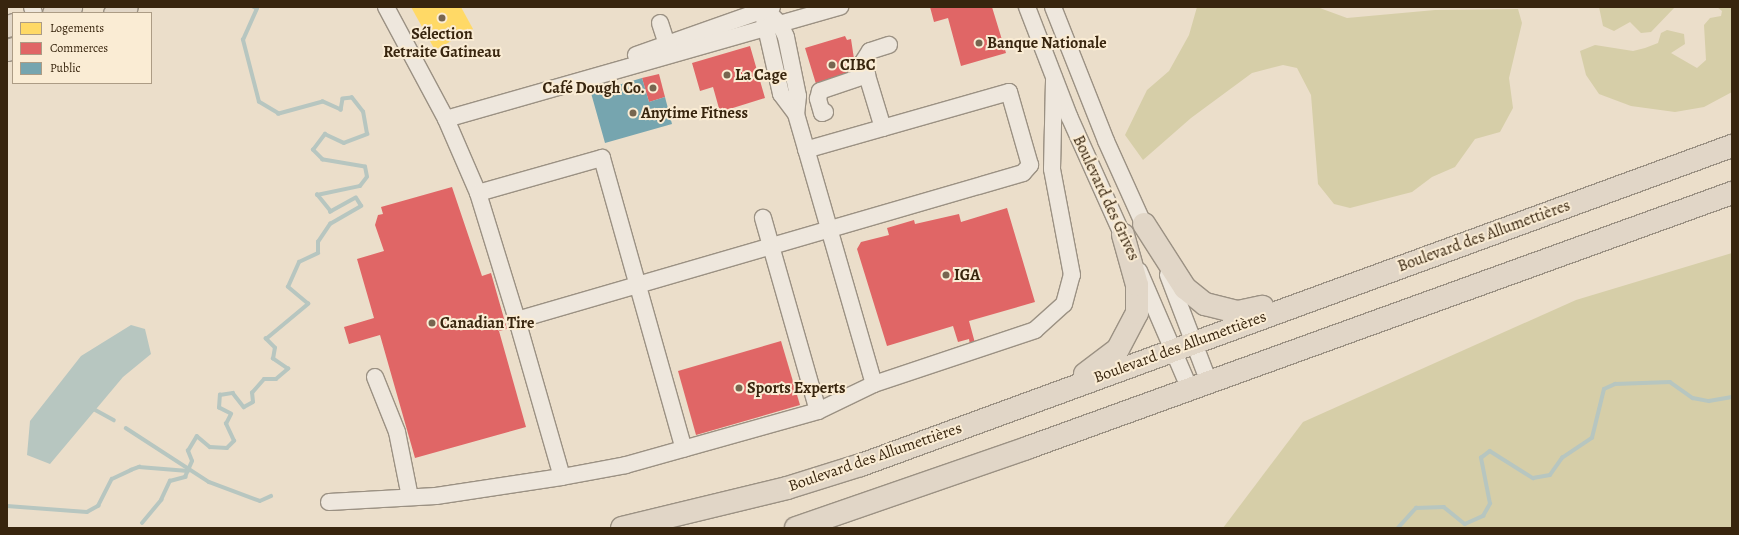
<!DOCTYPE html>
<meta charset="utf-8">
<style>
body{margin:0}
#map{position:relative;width:1739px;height:535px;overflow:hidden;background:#ebdeca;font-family:Alegreya,serif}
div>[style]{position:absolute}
.green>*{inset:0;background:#d6cea8}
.water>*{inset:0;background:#b7c6c0}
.homes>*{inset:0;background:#ffd966}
.shops>*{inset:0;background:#e06666}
.public>*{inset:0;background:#76a5af}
.stream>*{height:3.5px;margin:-1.75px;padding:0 1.75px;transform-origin:1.75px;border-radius:1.75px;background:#b7c6c0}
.roads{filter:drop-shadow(1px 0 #9b9183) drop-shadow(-1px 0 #9b9183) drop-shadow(0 1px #9b9183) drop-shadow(0 -1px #9b9183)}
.minor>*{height:16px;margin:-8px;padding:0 8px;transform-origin:8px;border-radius:8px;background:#eee7dd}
.major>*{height:21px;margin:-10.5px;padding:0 10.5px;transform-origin:10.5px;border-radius:10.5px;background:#e1d6c7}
.highway>*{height:22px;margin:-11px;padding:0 11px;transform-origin:11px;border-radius:11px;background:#e1d6c7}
.dots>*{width:11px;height:11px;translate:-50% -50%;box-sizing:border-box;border:2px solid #faecd4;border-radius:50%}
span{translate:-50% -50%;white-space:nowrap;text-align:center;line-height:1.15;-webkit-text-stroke:4px #faecd4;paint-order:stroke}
.poi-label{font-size:16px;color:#38250e;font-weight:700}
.left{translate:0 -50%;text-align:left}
.right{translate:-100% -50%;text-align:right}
.street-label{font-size:16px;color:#38250e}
.frame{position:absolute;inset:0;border:8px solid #38250e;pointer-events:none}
.legend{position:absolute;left:12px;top:12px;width:140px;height:72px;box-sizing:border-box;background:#faecd4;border:1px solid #ac9c85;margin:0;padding:5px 7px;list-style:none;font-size:12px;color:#38250e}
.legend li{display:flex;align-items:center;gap:8px;height:20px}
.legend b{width:20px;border:1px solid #ac9c85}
</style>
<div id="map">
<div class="green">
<div style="clip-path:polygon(1197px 7px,1317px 7px,1347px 18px,1435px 10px,1518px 9px,1522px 23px,1509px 78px,1513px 108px,1500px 132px,1475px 139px,1455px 167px,1432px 177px,1412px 192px,1350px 208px,1334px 204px,1318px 184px,1311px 95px,1297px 68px,1283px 65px,1252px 73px,1191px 118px,1143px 160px,1125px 135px,1147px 90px,1169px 71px,1189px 35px)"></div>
<div style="clip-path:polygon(1599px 7px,1675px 7px,1651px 32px,1641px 33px,1630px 22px,1614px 31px,1603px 26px)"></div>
<div style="clip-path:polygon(1717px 7px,1732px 7px,1732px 92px,1704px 107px,1675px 112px,1631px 106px,1599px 94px,1586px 75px,1580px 51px,1595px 45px,1633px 51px,1645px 48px,1658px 43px,1661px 33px,1667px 30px,1684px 34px,1685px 44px,1671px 53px,1697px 68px,1706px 60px,1704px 25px,1710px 18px,1721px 16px,1722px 11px)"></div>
<div style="clip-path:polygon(1732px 253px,1732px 528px,1223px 528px,1303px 422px,1576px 300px)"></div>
</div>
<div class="water">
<div style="clip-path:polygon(131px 325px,145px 329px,151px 354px,123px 377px,50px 464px,27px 455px,30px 421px,81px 356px)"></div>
</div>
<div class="homes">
<div style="clip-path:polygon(411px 7px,461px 7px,473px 29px,435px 50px)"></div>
</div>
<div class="shops">
<div style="clip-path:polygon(930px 7px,992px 7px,1006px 53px,961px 66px,948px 18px,934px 22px)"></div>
<div style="clip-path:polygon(845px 36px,847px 40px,851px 39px,856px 72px,816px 84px,805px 48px)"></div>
<div style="clip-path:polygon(750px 46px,765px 98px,720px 112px,713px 87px,700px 91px,692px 63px)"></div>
<div style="clip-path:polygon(659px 74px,665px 97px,649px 102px,642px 78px)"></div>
<div style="clip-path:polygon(452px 187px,482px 276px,491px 273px,507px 329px,499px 331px,526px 427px,415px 458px,380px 335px,349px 344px,344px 327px,374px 318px,357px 259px,384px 251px,375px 225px,378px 215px,383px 214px,381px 207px)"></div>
<div style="clip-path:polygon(1007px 208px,1035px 302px,969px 321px,975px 343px,970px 345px,969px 339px,958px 342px,953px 326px,887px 346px,857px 249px,861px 242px,889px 235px,887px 228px,914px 220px,915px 224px,959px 214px,961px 222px)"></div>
<div style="clip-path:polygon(781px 341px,800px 405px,696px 435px,678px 371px)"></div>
</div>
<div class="public">
<div style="clip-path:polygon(642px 78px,649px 102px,665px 97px,672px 124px,605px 143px,591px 93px)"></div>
</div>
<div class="stream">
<div style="left:92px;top:408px;width:25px;rotate:29deg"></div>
<div style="left:126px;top:428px;width:99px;rotate:33deg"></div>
<div style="left:209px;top:482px;width:54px;rotate:20.4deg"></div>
<div style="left:260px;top:501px;width:12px;rotate:-24deg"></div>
<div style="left:7px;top:506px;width:80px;rotate:4.3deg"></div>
<div style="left:87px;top:512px;width:13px;rotate:-29deg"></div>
<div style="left:98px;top:506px;width:30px;rotate:-63deg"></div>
<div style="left:112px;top:479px;width:21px;rotate:-25deg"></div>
<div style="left:131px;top:470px;width:9px;rotate:-21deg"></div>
<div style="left:139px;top:467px;width:49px;rotate:4.7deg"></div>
<div style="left:142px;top:523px;width:30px;rotate:-50deg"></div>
<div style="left:161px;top:500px;width:21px;rotate:-65deg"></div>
<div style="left:170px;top:481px;width:16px;rotate:-15deg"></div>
<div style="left:185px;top:477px;width:17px;rotate:-66deg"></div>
<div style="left:192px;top:461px;width:11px;rotate:-112deg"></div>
<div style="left:188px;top:451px;width:17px;rotate:-59deg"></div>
<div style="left:197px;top:436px;width:17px;rotate:40deg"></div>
<div style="left:210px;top:447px;width:17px;rotate:3deg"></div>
<div style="left:227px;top:448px;width:10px;rotate:-45deg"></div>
<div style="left:234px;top:441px;width:19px;rotate:-115deg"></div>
<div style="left:226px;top:424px;width:11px;rotate:-63deg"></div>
<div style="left:231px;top:414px;width:13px;rotate:-153deg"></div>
<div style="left:219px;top:408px;width:13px;rotate:-86deg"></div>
<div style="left:220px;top:395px;width:13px;rotate:-9deg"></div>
<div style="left:233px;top:393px;width:18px;rotate:52deg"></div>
<div style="left:244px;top:407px;width:10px;rotate:-29deg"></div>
<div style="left:253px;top:402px;width:9px;rotate:-96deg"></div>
<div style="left:252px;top:393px;width:18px;rotate:-49deg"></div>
<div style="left:264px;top:379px;width:12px"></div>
<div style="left:276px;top:379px;width:16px;rotate:-40deg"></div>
<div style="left:288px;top:369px;width:18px;rotate:-146deg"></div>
<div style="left:273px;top:359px;width:11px;rotate:-80deg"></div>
<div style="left:275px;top:348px;width:13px;rotate:-135deg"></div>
<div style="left:266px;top:339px;width:55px;rotate:-39.8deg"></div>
<div style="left:308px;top:304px;width:26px;rotate:-140deg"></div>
<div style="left:288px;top:287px;width:27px;rotate:-66deg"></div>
<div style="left:299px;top:262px;width:21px;rotate:-25deg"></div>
<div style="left:318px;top:253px;width:11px;rotate:-90deg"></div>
<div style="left:318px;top:242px;width:22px;rotate:-56deg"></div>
<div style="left:330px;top:224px;width:36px;rotate:-30deg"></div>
<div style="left:361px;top:206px;width:9px;rotate:-122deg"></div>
<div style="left:356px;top:198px;width:29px;rotate:151deg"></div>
<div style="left:331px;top:212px;width:22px;rotate:-129deg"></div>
<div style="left:317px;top:195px;width:44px;rotate:-11.8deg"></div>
<div style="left:360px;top:186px;width:11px;rotate:-52deg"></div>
<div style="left:367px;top:177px;width:10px;rotate:-101deg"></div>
<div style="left:365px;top:167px;width:43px;rotate:-170.5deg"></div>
<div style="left:323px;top:160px;width:14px;rotate:-135deg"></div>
<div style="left:313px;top:150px;width:20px;rotate:-53deg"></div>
<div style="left:325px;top:134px;width:21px;rotate:25deg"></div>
<div style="left:344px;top:143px;width:25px;rotate:-21deg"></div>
<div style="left:367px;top:134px;width:22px;rotate:-100deg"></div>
<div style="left:363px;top:112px;width:18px;rotate:-128deg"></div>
<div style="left:352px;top:98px;width:9px;rotate:174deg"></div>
<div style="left:343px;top:99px;width:11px;rotate:100deg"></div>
<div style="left:341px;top:110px;width:20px;rotate:-156deg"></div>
<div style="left:323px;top:102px;width:46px;rotate:164.7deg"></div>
<div style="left:279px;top:114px;width:23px;rotate:-149deg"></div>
<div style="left:259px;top:102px;width:64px;rotate:-104.5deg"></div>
<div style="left:243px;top:40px;width:34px;rotate:-66deg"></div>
<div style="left:257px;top:9px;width:4px;rotate:-153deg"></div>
<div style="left:1398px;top:528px;width:27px;rotate:-48deg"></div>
<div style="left:1416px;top:508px;width:28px;rotate:-2deg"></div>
<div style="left:1444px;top:507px;width:27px;rotate:39deg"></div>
<div style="left:1465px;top:524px;width:20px;rotate:-24deg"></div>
<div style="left:1483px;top:516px;width:14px;rotate:-60deg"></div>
<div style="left:1490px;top:504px;width:47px;rotate:-101.1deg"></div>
<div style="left:1481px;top:458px;width:11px;rotate:-38deg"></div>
<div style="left:1490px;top:451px;width:51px;rotate:32.1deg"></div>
<div style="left:1533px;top:478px;width:17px;rotate:-10deg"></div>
<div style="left:1550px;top:475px;width:21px;rotate:-55deg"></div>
<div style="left:1562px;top:458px;width:36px;rotate:-34deg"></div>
<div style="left:1592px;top:438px;width:50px;rotate:-76.2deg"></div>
<div style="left:1604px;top:389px;width:12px;rotate:-24deg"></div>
<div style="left:1615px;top:384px;width:55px;rotate:-2.1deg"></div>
<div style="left:1670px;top:382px;width:28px;rotate:35deg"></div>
<div style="left:1693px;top:398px;width:16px;rotate:11deg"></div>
<div style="left:1709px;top:401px;width:23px;rotate:-10deg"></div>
</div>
<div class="roads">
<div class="minor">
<div style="left:32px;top:7px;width:6px;rotate:72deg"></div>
<div style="left:386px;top:7px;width:127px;rotate:61.8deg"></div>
<div style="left:446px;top:119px;width:81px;rotate:66.6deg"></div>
<div style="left:478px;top:193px;width:133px;rotate:72.9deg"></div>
<div style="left:517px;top:320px;width:527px;rotate:-16.2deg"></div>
<div style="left:1023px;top:173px;width:11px;rotate:-49deg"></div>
<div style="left:1030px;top:165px;width:76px;rotate:-106deg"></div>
<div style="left:1009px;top:92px;width:211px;rotate:164.1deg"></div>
<div style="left:1027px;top:7px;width:117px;rotate:68.9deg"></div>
<div style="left:1069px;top:116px;width:141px;rotate:65.8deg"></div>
<div style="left:1053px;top:7px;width:144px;rotate:68.4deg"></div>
<div style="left:1106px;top:141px;width:102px;rotate:65.7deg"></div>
<div style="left:765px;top:9px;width:21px;rotate:45deg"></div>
<div style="left:780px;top:24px;width:14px;rotate:65deg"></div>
<div style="left:786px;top:37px;width:60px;rotate:78.5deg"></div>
<div style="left:798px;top:96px;width:18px;rotate:96deg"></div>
<div style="left:796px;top:114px;width:281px;rotate:73.9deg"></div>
<div style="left:764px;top:19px;width:77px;rotate:77.2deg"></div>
<div style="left:781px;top:94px;width:25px;rotate:53deg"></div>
<div style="left:660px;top:23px;width:33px;rotate:72deg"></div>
<div style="left:636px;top:55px;width:144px;rotate:-19.4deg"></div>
<div style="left:825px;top:112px;width:3px;rotate:162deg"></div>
<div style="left:822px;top:113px;width:15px;rotate:-106deg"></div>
<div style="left:818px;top:99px;width:8px;rotate:-76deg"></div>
<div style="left:820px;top:91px;width:50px;rotate:-18.8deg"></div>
<div style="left:446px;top:119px;width:410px;rotate:-15.9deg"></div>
<div style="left:883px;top:128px;width:69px;rotate:-106.9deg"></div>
<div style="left:863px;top:62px;width:13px;rotate:-58deg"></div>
<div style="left:870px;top:51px;width:20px;rotate:-18deg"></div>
<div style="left:478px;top:193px;width:129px;rotate:-15.8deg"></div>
<div style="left:602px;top:158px;width:302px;rotate:74.3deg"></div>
<div style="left:1139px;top:271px;width:126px;rotate:66.7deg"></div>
<div style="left:1168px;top:275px;width:112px;rotate:69.1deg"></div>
<div style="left:517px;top:320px;width:163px;rotate:74deg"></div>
<div style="left:562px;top:477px;width:65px;rotate:-10.6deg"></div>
<div style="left:626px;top:465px;width:199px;rotate:-15.7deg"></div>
<div style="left:818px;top:411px;width:201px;rotate:-105.9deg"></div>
<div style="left:375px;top:377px;width:59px;rotate:68.2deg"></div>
<div style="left:397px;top:432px;width:66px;rotate:78.7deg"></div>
<div style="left:818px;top:411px;width:62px;rotate:-25.7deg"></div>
<div style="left:874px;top:384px;width:170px;rotate:-18.5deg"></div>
<div style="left:1035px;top:330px;width:39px;rotate:-42deg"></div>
<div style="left:1064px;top:304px;width:30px;rotate:-75deg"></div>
<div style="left:1072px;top:275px;width:108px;rotate:-100.7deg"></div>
<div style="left:1052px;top:169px;width:91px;rotate:-88.7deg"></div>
<div style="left:329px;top:502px;width:107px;rotate:-3.2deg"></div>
<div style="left:436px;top:496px;width:127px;rotate:-8.6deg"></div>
</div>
<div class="major">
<div style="left:53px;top:13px;width:19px;rotate:-18deg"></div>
<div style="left:114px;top:13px;width:14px;rotate:-25deg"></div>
<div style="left:7px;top:26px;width:6px;rotate:-18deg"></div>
<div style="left:7px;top:50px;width:6px;rotate:-18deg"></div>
</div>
<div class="highway">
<div style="left:1144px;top:224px;width:76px;rotate:57.4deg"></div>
<div style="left:1185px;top:288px;width:26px;rotate:39deg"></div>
<div style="left:1205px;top:304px;width:34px;rotate:14deg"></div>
<div style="left:1238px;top:312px;width:25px;rotate:-12deg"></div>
<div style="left:1085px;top:374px;width:41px;rotate:-37.1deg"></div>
<div style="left:1118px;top:349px;width:41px;rotate:-62.2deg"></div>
<div style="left:1137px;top:313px;width:28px;rotate:-90deg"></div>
<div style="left:1137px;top:285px;width:52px;rotate:-105.6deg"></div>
<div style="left:622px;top:528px;width:170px;rotate:-13.6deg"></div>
<div style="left:787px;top:488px;width:77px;rotate:-17.3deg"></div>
<div style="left:861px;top:465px;width:928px;rotate:-20.12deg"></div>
<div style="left:796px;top:528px;width:244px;rotate:-19.1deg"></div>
<div style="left:1027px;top:448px;width:750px;rotate:-19.89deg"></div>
</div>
</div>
<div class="dots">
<div style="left:442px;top:18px;background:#776650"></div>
<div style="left:979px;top:43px;background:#776650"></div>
<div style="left:832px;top:65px;background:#776650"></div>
<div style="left:727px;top:75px;background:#776650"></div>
<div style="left:653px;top:88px;background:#776650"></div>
<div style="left:633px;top:113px;background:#776650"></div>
<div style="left:946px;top:275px;background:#776650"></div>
<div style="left:432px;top:323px;background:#776650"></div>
<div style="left:739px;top:388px;background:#776650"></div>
</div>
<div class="poi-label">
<span style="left:442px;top:43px">Sélection<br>Retraite Gatineau</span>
<span class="left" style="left:987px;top:43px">Banque Nationale</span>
<span class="left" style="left:840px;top:65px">CIBC</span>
<span class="left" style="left:735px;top:75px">La Cage</span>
<span class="right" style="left:645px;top:88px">Café Dough Co.</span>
<span class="left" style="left:641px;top:113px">Anytime Fitness</span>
<span class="left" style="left:954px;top:275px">IGA</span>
<span class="left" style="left:440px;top:323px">Canadian Tire</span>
<span class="left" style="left:747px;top:388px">Sports Experts</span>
</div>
<div class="street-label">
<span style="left:1106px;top:198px;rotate:65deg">Boulevard des Grives</span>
<span style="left:1484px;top:236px;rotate:-20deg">Boulevard des Allumettières</span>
<span style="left:1180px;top:347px;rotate:-20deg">Boulevard des Allumettières</span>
<span style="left:875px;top:457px;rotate:-19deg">Boulevard des Allumettières</span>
</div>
<div class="frame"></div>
<ul class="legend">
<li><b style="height:11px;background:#ffd966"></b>Logements</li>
<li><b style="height:11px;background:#e06666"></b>Commerces</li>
<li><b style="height:11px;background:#76a5af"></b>Public</li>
</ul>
</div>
